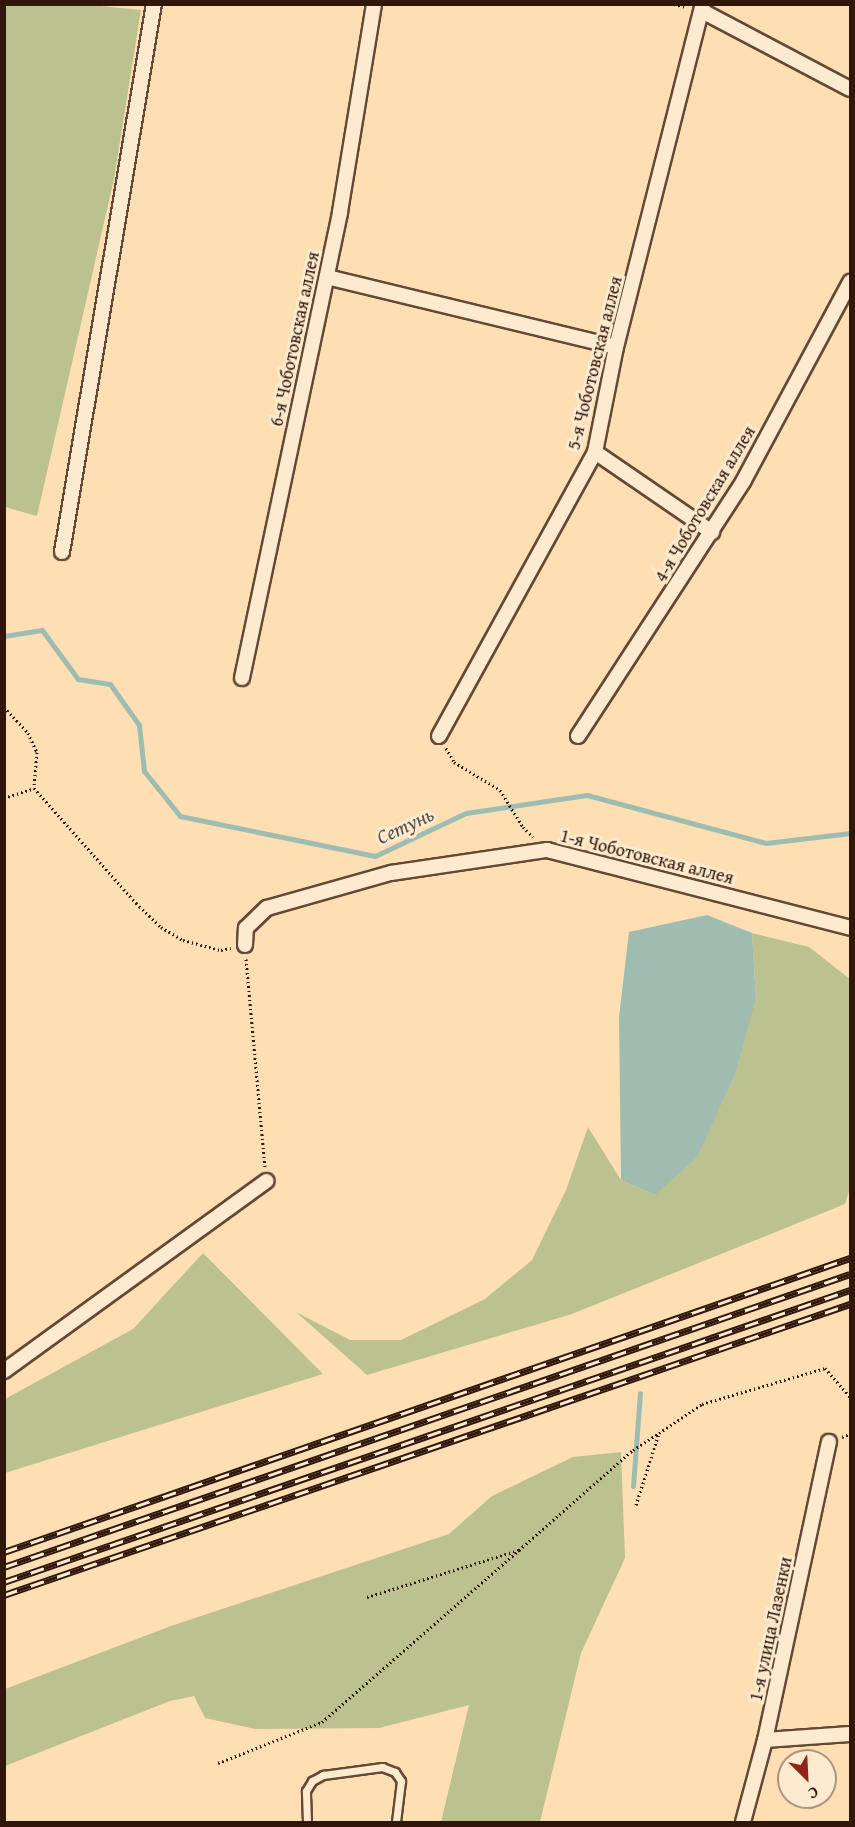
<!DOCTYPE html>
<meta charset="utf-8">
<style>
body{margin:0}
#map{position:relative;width:855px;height:1827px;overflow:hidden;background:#fddfb3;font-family:"Gentium Book Plus",serif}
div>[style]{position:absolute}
.green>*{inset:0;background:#bcc28f}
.water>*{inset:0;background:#9fbcb1}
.stream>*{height:5px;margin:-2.5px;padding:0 2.5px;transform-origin:2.5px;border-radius:2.5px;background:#9fbcb1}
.path>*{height:3px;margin-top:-1.5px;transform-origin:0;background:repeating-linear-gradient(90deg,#31160b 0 1.5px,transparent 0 4.5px)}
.roads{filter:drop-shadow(2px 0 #644835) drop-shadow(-2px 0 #644835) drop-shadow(0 2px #644835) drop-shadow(0 -2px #644835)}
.service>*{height:7px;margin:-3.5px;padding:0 3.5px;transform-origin:3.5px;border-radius:3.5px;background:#feeace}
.minor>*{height:14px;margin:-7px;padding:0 7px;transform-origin:7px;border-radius:7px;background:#feeace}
.rail>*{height:7px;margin-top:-3.5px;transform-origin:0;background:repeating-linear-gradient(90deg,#feeace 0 14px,#31160b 0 28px);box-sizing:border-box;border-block:2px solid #31160b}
span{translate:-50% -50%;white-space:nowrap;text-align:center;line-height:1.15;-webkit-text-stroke:6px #feeace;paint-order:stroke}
.street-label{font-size:18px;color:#31160b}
.water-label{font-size:20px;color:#585045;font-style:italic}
.frame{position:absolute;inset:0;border:6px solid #31160b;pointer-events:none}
.north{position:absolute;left:777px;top:1749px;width:60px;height:60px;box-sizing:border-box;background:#feeace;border:2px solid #ac9580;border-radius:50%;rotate:156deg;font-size:16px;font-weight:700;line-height:24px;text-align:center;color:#31160b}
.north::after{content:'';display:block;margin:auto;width:21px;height:27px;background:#8f2418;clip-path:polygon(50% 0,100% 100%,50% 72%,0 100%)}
</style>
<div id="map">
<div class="green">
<div style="clip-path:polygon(90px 5px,141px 10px,114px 179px,37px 516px,5px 507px,5px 5px)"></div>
<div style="clip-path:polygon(752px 933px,809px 947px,850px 979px,850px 1188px,845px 1204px,572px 1314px,367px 1375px,296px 1312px,350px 1340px,401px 1340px,485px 1299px,532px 1260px,566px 1190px,588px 1127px,621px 1180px,655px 1195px,756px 998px)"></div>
<div style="clip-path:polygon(203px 1253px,323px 1374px,5px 1473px,5px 1399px,133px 1329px)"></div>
<div style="clip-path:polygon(621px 1452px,625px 1558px,581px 1653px,540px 1822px,441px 1822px,469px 1705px,379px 1728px,255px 1729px,205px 1718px,194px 1696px,170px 1701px,5px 1766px,5px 1689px,171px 1626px,449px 1534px,492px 1496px,573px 1457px)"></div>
</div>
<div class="water">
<div style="clip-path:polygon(707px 915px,752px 933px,756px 998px,735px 1074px,697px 1157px,655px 1195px,621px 1180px,619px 1017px,629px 932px)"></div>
</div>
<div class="stream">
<div style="left:4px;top:636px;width:38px;rotate:-9deg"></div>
<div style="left:42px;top:630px;width:61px;rotate:53.7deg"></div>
<div style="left:78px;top:679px;width:32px;rotate:9deg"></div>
<div style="left:110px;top:684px;width:50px;rotate:54.7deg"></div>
<div style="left:139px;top:725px;width:46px;rotate:83.8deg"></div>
<div style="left:144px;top:771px;width:58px;rotate:51.3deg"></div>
<div style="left:180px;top:816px;width:199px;rotate:11.6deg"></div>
<div style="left:375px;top:856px;width:101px;rotate:-25.3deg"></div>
<div style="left:466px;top:813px;width:122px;rotate:-8.5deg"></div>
<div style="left:587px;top:795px;width:185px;rotate:15deg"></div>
<div style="left:766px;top:843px;width:85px;rotate:-6.8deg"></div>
<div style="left:633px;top:1486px;width:93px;rotate:-85.7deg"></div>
</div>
<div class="path">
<div style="left:674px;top:4px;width:12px;rotate:14deg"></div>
<div style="left:4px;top:707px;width:35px;rotate:47deg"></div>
<div style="left:28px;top:733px;width:21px;rotate:65deg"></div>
<div style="left:37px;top:752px;width:36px;rotate:95deg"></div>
<div style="left:34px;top:788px;width:154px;rotate:48.4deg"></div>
<div style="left:136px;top:903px;width:35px;rotate:44deg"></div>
<div style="left:161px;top:927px;width:26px;rotate:31deg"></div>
<div style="left:183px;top:940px;width:39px;rotate:15deg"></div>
<div style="left:221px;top:950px;width:10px;rotate:-11deg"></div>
<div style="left:446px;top:748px;width:16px;rotate:60deg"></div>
<div style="left:454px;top:762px;width:54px;rotate:31.3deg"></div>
<div style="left:500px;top:790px;width:44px;rotate:58.1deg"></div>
<div style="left:523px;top:827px;width:14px;rotate:45deg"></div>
<div style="left:4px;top:798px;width:32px;rotate:-18deg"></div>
<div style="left:246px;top:959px;width:209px;rotate:84.8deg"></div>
<div style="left:842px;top:1437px;width:9px;rotate:-21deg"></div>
<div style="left:636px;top:1505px;width:76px;rotate:-72.3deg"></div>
<div style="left:659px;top:1433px;width:52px;rotate:-34deg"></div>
<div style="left:702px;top:1404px;width:128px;rotate:-16.3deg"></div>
<div style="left:825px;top:1368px;width:38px;rotate:49deg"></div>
<div style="left:367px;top:1597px;width:159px;rotate:-17.2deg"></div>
<div style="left:519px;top:1550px;width:152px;rotate:-41.3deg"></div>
<div style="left:633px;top:1450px;width:31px;rotate:-33deg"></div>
<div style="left:218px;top:1763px;width:112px;rotate:-21.5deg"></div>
<div style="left:322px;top:1722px;width:262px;rotate:-41.1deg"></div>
</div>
<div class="roads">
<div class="service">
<div style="left:307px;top:1822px;width:31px;rotate:-92deg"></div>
<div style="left:306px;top:1791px;width:12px;rotate:-59deg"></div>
<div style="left:312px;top:1781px;width:13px;rotate:-29deg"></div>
<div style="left:323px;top:1775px;width:60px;rotate:-7.7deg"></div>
<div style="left:382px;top:1767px;width:14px;rotate:21deg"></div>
<div style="left:395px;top:1772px;width:11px;rotate:56deg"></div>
<div style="left:401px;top:1781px;width:41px;rotate:97deg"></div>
</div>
<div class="minor">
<div style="left:702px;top:11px;width:167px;rotate:27.8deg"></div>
<div style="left:327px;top:277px;width:297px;rotate:13.6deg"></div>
<div style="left:595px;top:452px;width:142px;rotate:34.4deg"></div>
<div style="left:62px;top:552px;width:556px;rotate:-80.47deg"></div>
<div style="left:242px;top:678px;width:476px;rotate:-78.1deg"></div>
<div style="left:340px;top:212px;width:211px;rotate:-80.7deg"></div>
<div style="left:439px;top:736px;width:324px;rotate:-61.2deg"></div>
<div style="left:595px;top:452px;width:107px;rotate:-78.7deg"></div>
<div style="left:616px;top:347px;width:354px;rotate:-75.8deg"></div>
<div style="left:578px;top:736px;width:305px;rotate:-57deg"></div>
<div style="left:744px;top:480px;width:225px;rotate:-61.8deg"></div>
<div style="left:245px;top:945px;width:17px;rotate:-87deg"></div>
<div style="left:246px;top:928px;width:29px;rotate:-44deg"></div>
<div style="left:267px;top:908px;width:129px;rotate:-15.8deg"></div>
<div style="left:391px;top:873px;width:158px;rotate:-8.4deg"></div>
<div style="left:547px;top:850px;width:313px;rotate:14.4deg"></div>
<div style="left:4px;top:1371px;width:324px;rotate:-35.9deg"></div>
<div style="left:765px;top:1740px;width:85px;rotate:-4deg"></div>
<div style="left:743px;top:1822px;width:85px;rotate:-75deg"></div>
<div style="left:765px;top:1740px;width:305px;rotate:-77.9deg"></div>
</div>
</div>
<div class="rail">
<div style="left:4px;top:1552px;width:896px;rotate:-19.16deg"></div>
<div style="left:4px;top:1567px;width:895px;rotate:-19.1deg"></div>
<div style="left:4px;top:1582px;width:895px;rotate:-19.04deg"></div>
<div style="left:4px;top:1595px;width:895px;rotate:-18.98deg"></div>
</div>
<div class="street-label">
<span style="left:295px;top:339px;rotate:-78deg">6-я Чоботовская аллея</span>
<span style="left:595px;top:363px;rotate:-76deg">5-я Чоботовская аллея</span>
<span style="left:705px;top:504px;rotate:-59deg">4-я Чоботовская аллея</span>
<span style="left:647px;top:857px;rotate:14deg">1-я Чоботовская аллея</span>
<span style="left:771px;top:1629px;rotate:-78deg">1-я улица Лазенки</span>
</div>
<div class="water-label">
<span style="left:405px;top:825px;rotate:-25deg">Сетунь</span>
</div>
<div class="frame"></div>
<div class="north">С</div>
</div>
